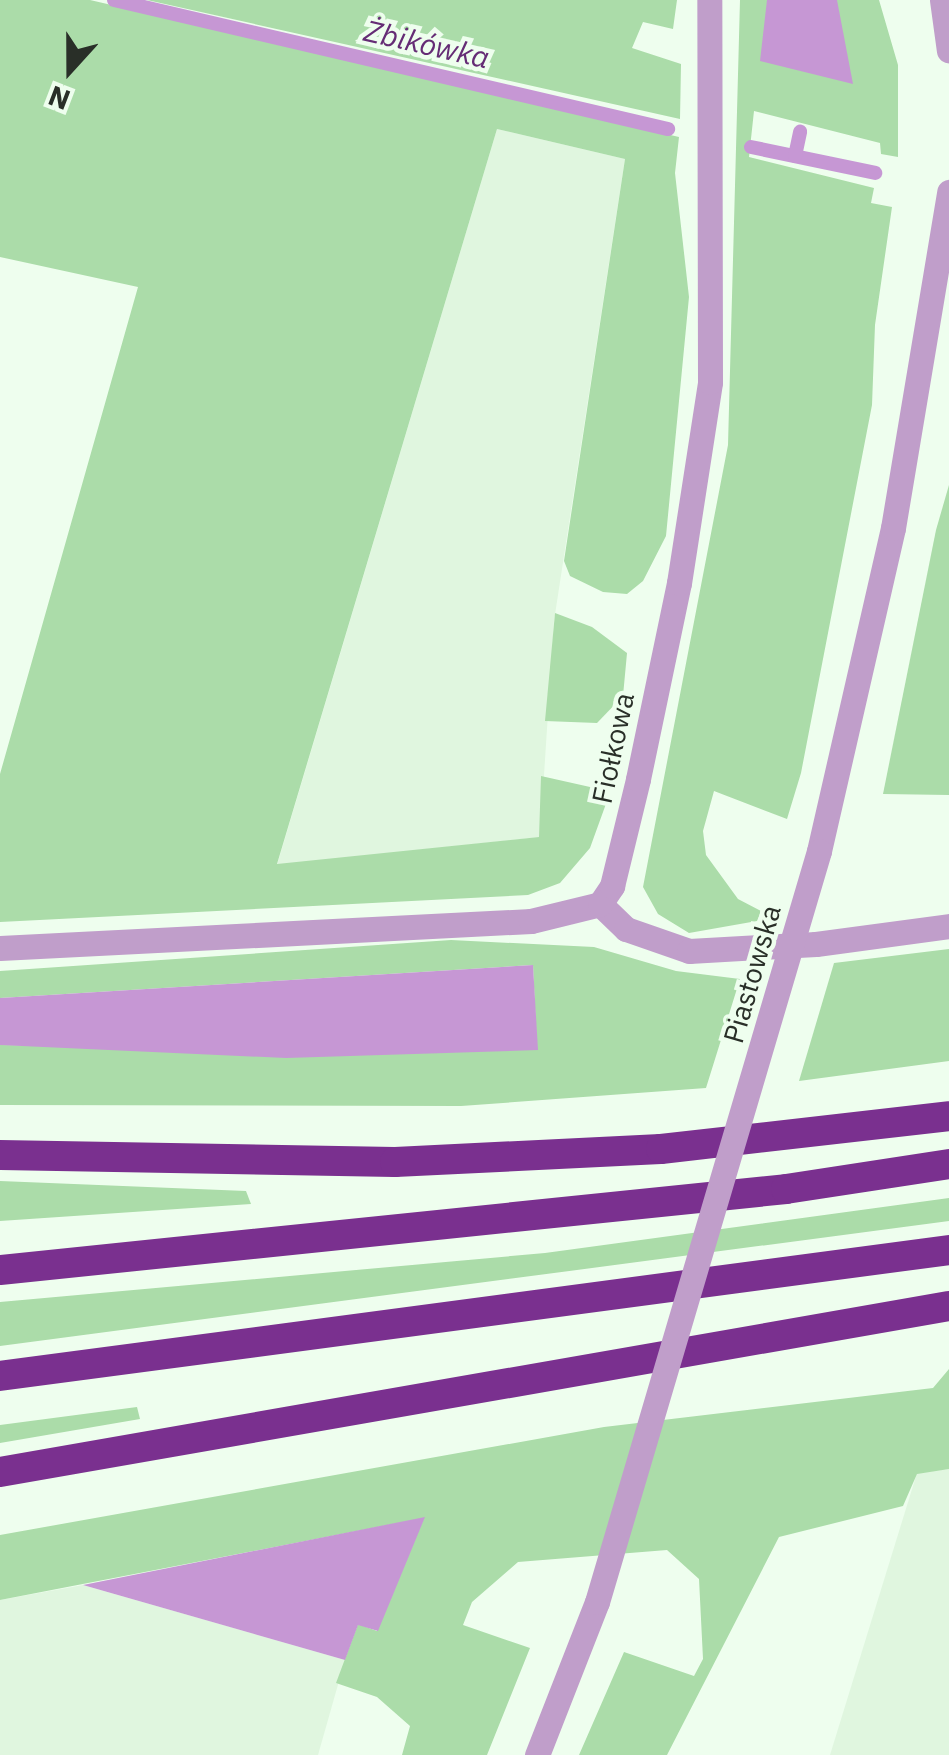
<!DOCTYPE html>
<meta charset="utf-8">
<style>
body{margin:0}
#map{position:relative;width:949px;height:1755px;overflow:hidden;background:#eefeee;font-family:"IBM Plex Sans",sans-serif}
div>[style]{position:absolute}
.built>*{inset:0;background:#e0f6df}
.green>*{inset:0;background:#abdca9}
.water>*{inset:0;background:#c697d4}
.stream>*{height:14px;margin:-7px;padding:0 7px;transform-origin:7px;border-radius:7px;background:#c697d4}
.minor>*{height:25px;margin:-12.5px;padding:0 12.5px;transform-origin:12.5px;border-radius:12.5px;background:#c09eca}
.tertiary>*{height:25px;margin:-12.5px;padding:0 12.5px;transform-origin:12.5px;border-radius:12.5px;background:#c09eca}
.motorway>*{height:30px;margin:-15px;padding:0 15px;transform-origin:15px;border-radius:15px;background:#7a308f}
.tertiary-bridge>*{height:25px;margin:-12.5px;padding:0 12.5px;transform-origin:12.5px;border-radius:12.5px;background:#c09eca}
span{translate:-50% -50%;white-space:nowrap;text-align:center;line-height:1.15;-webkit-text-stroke:9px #eefeee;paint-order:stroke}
.street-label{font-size:28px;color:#292f28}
.water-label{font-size:30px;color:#652c75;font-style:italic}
.north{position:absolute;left:20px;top:20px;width:100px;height:100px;-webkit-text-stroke:8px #eefeee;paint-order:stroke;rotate:201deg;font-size:28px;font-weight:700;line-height:40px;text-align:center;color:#292f28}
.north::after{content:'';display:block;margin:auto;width:35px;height:45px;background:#292f28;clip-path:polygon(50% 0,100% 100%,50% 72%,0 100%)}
</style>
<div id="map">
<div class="built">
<div style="clip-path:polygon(497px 129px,625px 159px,554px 621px,540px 837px,277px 865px)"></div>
<div style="clip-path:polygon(949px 1469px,949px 1755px,830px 1755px,917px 1473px)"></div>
<div style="clip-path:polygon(83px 1585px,345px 1660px,318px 1755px,0 1755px,0 1600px)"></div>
</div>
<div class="green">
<div style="clip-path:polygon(0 0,90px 0,679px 137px,675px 173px,689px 297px,666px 536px,643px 581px,627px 594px,603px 592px,570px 576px,564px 561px,625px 159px,497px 129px,277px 864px,539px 837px,541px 776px,599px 789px,607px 801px,590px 848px,560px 883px,528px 895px,0 922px,0 774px,138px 287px,0 257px)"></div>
<div style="clip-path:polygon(147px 0,677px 0,673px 29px,643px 22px,632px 48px,681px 64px,680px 119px)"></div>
<div style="clip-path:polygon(740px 0,879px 0,898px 65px,898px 157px,881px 154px,880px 143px,754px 111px,749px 157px,874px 188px,871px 203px,892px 207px,875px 325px,872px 405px,801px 773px,787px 819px,714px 791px,703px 831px,706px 855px,738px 899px,761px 911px,757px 921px,689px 933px,658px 914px,643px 887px,728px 445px)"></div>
<div style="clip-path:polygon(949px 485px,949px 795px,883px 794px,936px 530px)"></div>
<div style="clip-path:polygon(555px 613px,592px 627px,627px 653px,623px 696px,597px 723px,545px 721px)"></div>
<div style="clip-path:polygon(451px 940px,594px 947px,676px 971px,740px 979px,706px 1088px,461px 1106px,0 1105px,0 1045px,537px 1050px,533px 965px,0 998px,0 971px)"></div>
<div style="clip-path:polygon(949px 949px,949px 1061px,799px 1081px,834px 963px)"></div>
<div style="clip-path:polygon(0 1181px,246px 1191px,251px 1204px,0 1221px)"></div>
<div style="clip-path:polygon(949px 1198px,949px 1221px,0 1346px,0 1302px,545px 1253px)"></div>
<div style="clip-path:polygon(949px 1369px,949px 1469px,917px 1474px,903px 1506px,779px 1537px,667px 1755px,579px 1755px,624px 1652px,694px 1676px,703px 1659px,699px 1579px,667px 1550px,518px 1562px,472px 1602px,463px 1625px,530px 1648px,487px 1755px,402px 1755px,410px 1726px,377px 1697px,336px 1683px,358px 1624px,377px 1631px,424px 1518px,0 1600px,0 1535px,604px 1427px,933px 1388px)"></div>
<div style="clip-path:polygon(137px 1407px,140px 1419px,0 1443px,0 1425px)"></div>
</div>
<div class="water">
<div style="clip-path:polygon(767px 0,837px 0,853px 84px,760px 61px)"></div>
<div style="clip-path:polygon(533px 965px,538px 1050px,286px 1058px,0 1045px,0 998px)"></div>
<div style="clip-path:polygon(425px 1517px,378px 1631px,358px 1625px,345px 1660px,83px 1585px)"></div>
</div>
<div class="stream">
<div style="left:114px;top:0;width:569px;rotate:13.11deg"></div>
<div style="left:751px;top:147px;width:127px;rotate:11.8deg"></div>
<div style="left:795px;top:156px;width:25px;rotate:-78deg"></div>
</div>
<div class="minor">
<div style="left:600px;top:904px;width:36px;rotate:44deg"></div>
<div style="left:626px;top:929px;width:67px;rotate:19.2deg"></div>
<div style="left:689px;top:951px;width:127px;rotate:-3.2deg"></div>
<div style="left:816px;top:944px;width:134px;rotate:-7.7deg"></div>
<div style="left:0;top:948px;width:532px;rotate:-2.91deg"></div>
<div style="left:531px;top:921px;width:71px;rotate:-13.8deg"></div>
<div style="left:600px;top:904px;width:22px;rotate:-56deg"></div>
<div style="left:612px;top:886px;width:110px;rotate:-76.3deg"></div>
<div style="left:638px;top:779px;width:200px;rotate:-78.2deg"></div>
<div style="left:679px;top:583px;width:203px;rotate:-81.2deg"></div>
<div style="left:710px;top:382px;width:382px;rotate:-90.1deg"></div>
</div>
<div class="tertiary">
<div style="left:942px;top:0;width:51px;rotate:82.2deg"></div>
<div style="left:819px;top:851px;width:331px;rotate:-77.1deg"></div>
<div style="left:893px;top:528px;width:341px;rotate:-80.5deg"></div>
<div style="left:537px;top:1755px;width:164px;rotate:-68.6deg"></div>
</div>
<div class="motorway">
<div style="left:0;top:1155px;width:395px;rotate:1deg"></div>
<div style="left:395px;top:1162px;width:266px;rotate:-2.8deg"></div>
<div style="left:661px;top:1149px;width:290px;rotate:-6.5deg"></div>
<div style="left:0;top:1270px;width:790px;rotate:-5.88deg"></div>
<div style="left:786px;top:1189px;width:165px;rotate:-8.7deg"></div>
<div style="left:0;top:1376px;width:957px;rotate:-7.56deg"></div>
<div style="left:0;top:1472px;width:963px;rotate:-9.92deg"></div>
</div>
<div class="tertiary-bridge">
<div style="left:597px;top:1602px;width:783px;rotate:-73.53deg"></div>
</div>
<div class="street-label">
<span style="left:613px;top:748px;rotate:-78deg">Fiołkowa</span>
<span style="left:752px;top:974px;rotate:-74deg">Piastowska</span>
</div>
<div class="water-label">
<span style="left:427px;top:44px;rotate:13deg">Żbikówka</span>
</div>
<div class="north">N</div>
</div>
